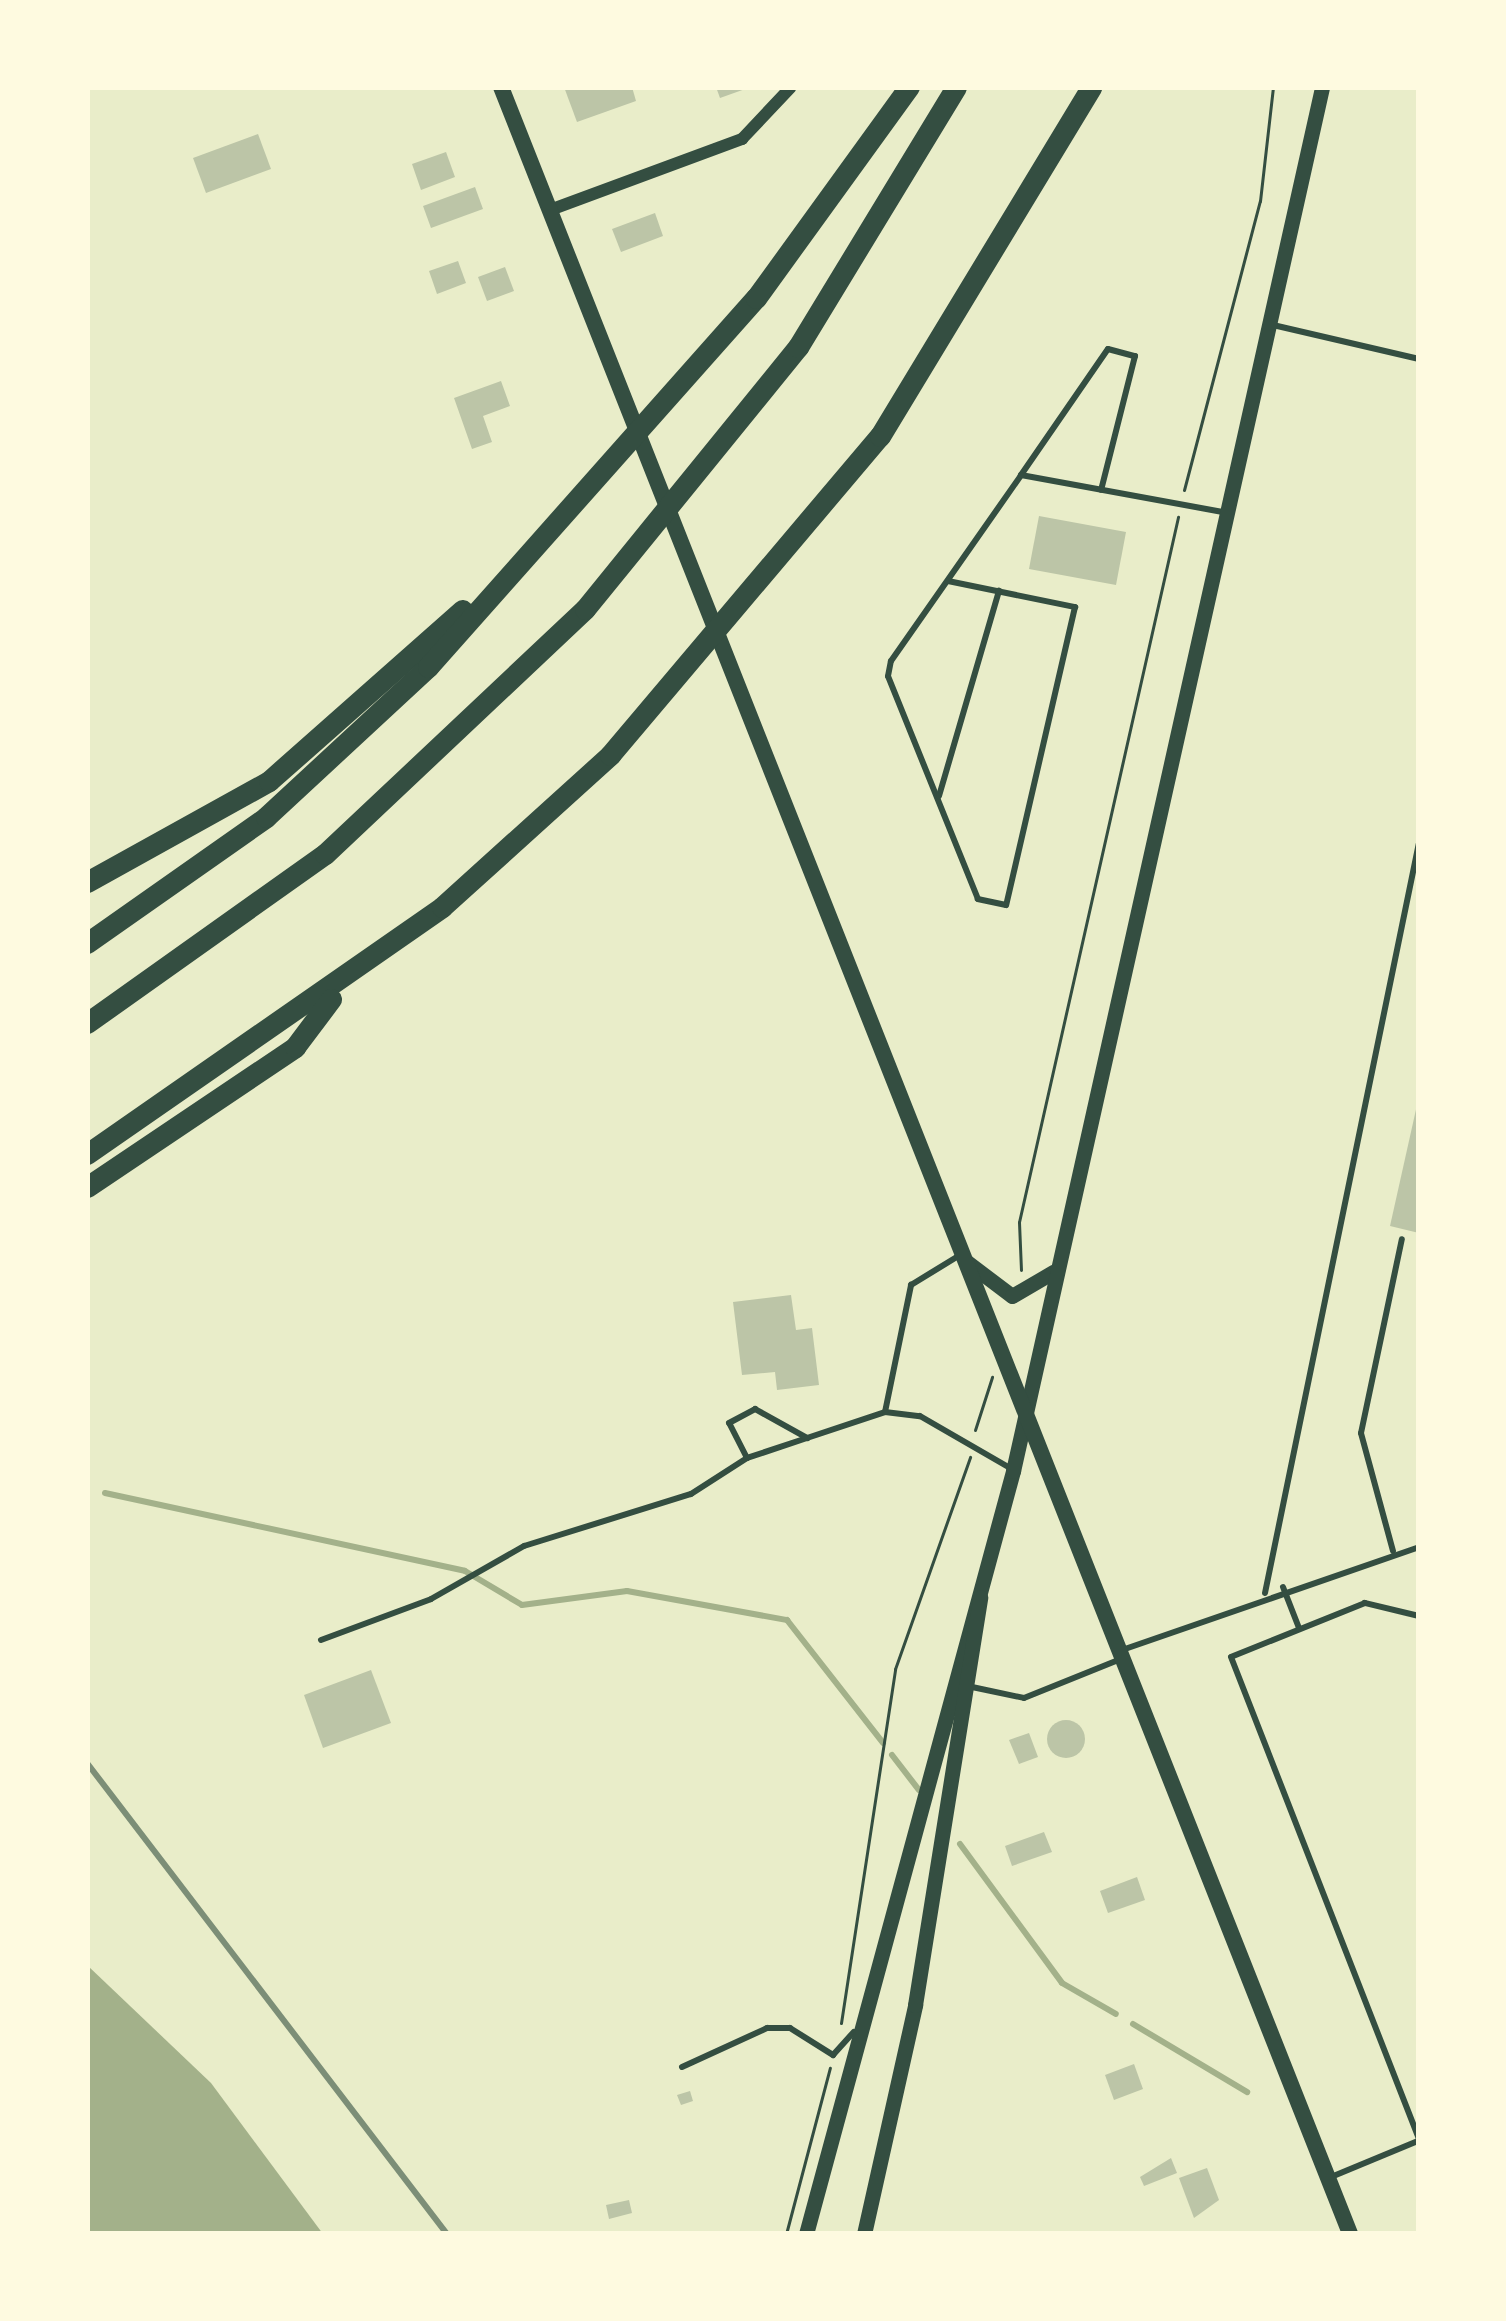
<!DOCTYPE html>
<style>
body{margin:0}
#map{position:relative;width:1506px;height:2321px;overflow:hidden;background:#e9edc9;font-family:"Zilla Slab",serif}
div>[style]{position:absolute}
.water>*{inset:0;background:#a3b18a}
.stream>*{height:6px;margin:-3px;padding:0 3px;transform-origin:3px;border-radius:3px;background:#a3b18a}
.building>*{inset:0;background:#bcc5a7}
.round{border-radius:50%}
.path>*{height:3px;margin:-1.5px;padding:0 1.5px;transform-origin:1.5px;border-radius:1.5px;background:#344e41}
.service>*{height:6px;margin:-3px;padding:0 3px;transform-origin:3px;border-radius:3px;background:#344e41}
.minor>*{height:12px;margin:-6px;padding:0 6px;transform-origin:6px;border-radius:6px;background:#344e41}
.tertiary>*{height:15px;margin:-7.5px;padding:0 7.5px;transform-origin:7.5px;border-radius:7.5px;background:#344e41}
.secondary>*{height:16px;margin:-8px;padding:0 8px;transform-origin:8px;border-radius:8px;background:#344e41}
.motorway>*{height:21px;margin:-10.5px;padding:0 10.5px;transform-origin:10.5px;border-radius:10.5px;background:#344e41}
.rail>*{height:6px;margin:-3px;padding:0 3px;transform-origin:3px;border-radius:3px;background:#7c8e77}
span{translate:-50% -50%;white-space:nowrap;text-align:center;line-height:1.15;-webkit-text-stroke:12px #fefae0;paint-order:stroke}
.frame{position:absolute;inset:0;border:90px solid #fefae0;pointer-events:none}
</style>
<div id="map">
<div class="water">
<div style="clip-path:polygon(87px 1965px,211px 2083px,323px 2234px,87px 2234px)"></div>
</div>
<div class="stream">
<div style="left:105px;top:1493px;width:368px;rotate:12.2deg"></div>
<div style="left:465px;top:1571px;width:66px;rotate:30.8deg"></div>
<div style="left:522px;top:1605px;width:106px;rotate:-7.6deg"></div>
<div style="left:627px;top:1591px;width:163px;rotate:10.3deg"></div>
<div style="left:787px;top:1620px;width:156px;rotate:52deg"></div>
<div style="left:892px;top:1755px;width:44px;rotate:52.4deg"></div>
<div style="left:960px;top:1844px;width:172px;rotate:53.7deg"></div>
<div style="left:1062px;top:1983px;width:62px;rotate:29.9deg"></div>
<div style="left:1133px;top:2024px;width:133px;rotate:30.8deg"></div>
</div>
<div class="building">
<div style="clip-path:polygon(564px 87px,632px 87px,636px 101px,577px 122px)"></div>
<div style="clip-path:polygon(716px 87px,748px 87px,748px 88px,720px 98px)"></div>
<div style="clip-path:polygon(258px 134px,271px 169px,206px 193px,193px 158px)"></div>
<div style="clip-path:polygon(446px 152px,455px 177px,421px 190px,412px 164px)"></div>
<div style="clip-path:polygon(475px 187px,483px 209px,431px 228px,423px 206px)"></div>
<div style="clip-path:polygon(655px 213px,663px 236px,621px 252px,612px 229px)"></div>
<div style="clip-path:polygon(458px 261px,466px 283px,437px 294px,429px 271px)"></div>
<div style="clip-path:polygon(505px 267px,514px 291px,487px 301px,478px 277px)"></div>
<div style="clip-path:polygon(501px 381px,510px 406px,483px 416px,492px 442px,472px 449px,454px 398px)"></div>
<div style="clip-path:polygon(1039px 516px,1126px 532px,1116px 585px,1029px 569px)"></div>
<div style="clip-path:polygon(1417px 1105px,1419px 1105px,1419px 1233px,1390px 1226px)"></div>
<div style="clip-path:polygon(791px 1295px,796px 1330px,812px 1328px,819px 1385px,777px 1390px,775px 1372px,742px 1375px,733px 1302px)"></div>
<div style="clip-path:polygon(371px 1670px,391px 1723px,323px 1748px,304px 1695px)"></div>
<div class="round" style="left:1047px;top:1720px;width:38px;height:38px"></div>
<div style="clip-path:polygon(1029px 1733px,1038px 1757px,1019px 1764px,1009px 1740px)"></div>
<div style="clip-path:polygon(1044px 1832px,1052px 1852px,1012px 1866px,1005px 1846px)"></div>
<div style="clip-path:polygon(1137px 1877px,1145px 1900px,1108px 1913px,1100px 1891px)"></div>
<div style="clip-path:polygon(1134px 2064px,1143px 2089px,1114px 2100px,1105px 2075px)"></div>
<div style="clip-path:polygon(690px 2091px,693px 2101px,681px 2105px,677px 2095px)"></div>
<div style="clip-path:polygon(1171px 2158px,1177px 2173px,1144px 2186px,1140px 2177px)"></div>
<div style="clip-path:polygon(1207px 2168px,1219px 2200px,1194px 2218px,1179px 2178px)"></div>
<div style="clip-path:polygon(629px 2200px,632px 2213px,609px 2219px,606px 2205px)"></div>
</div>
<div class="path">
<div style="left:1184px;top:490px;width:299px;rotate:-75.3deg"></div>
<div style="left:1260px;top:201px;width:115px;rotate:-83.5deg"></div>
<div style="left:1021px;top:1270px;width:48px;rotate:-92.4deg"></div>
<div style="left:1019px;top:1222px;width:723px;rotate:-77.29deg"></div>
<div style="left:975px;top:1430px;width:56px;rotate:-72.2deg"></div>
<div style="left:841px;top:2023px;width:358px;rotate:-81.3deg"></div>
<div style="left:895px;top:1669px;width:225px;rotate:-70.5deg"></div>
<div style="left:786px;top:2234px;width:172px;rotate:-75.2deg"></div>
</div>
<div class="service">
<div style="left:1273px;top:325px;width:150px;rotate:13.1deg"></div>
<div style="left:1021px;top:475px;width:153px;rotate:-55.4deg"></div>
<div style="left:1108px;top:349px;width:28px;rotate:15deg"></div>
<div style="left:1135px;top:356px;width:138px;rotate:104.2deg"></div>
<div style="left:948px;top:581px;width:130px;rotate:11.6deg"></div>
<div style="left:1075px;top:607px;width:306px;rotate:103deg"></div>
<div style="left:1006px;top:905px;width:29px;rotate:-168deg"></div>
<div style="left:978px;top:899px;width:240px;rotate:-112deg"></div>
<div style="left:888px;top:676px;width:15px;rotate:-79deg"></div>
<div style="left:891px;top:661px;width:227px;rotate:-55deg"></div>
<div style="left:1021px;top:475px;width:205px;rotate:10.4deg"></div>
<div style="left:939px;top:796px;width:214px;rotate:-73.7deg"></div>
<div style="left:885px;top:1412px;width:130px;rotate:-78.4deg"></div>
<div style="left:911px;top:1285px;width:57px;rotate:-31.5deg"></div>
<div style="left:807px;top:1438px;width:63px;rotate:161.6deg"></div>
<div style="left:747px;top:1458px;width:39px;rotate:-117deg"></div>
<div style="left:729px;top:1423px;width:30px;rotate:-28deg"></div>
<div style="left:755px;top:1409px;width:60px;rotate:29.1deg"></div>
<div style="left:807px;top:1438px;width:82px;rotate:-18.4deg"></div>
<div style="left:885px;top:1412px;width:35px;rotate:7deg"></div>
<div style="left:920px;top:1416px;width:104px;rotate:30deg"></div>
<div style="left:1393px;top:1551px;width:122px;rotate:-105.2deg"></div>
<div style="left:1361px;top:1433px;width:198px;rotate:-78.1deg"></div>
<div style="left:1283px;top:1587px;width:44px;rotate:68.7deg"></div>
<div style="left:1265px;top:1593px;width:766px;rotate:-78.4deg"></div>
<div style="left:1419px;top:1616px;width:56px;rotate:-166.5deg"></div>
<div style="left:1365px;top:1603px;width:144px;rotate:158.1deg"></div>
<div style="left:1231px;top:1657px;width:517px;rotate:68.69deg"></div>
<div style="left:321px;top:1640px;width:117px;rotate:-20.4deg"></div>
<div style="left:431px;top:1599px;width:107px;rotate:-29.7deg"></div>
<div style="left:524px;top:1546px;width:175px;rotate:-17.3deg"></div>
<div style="left:691px;top:1494px;width:67px;rotate:-32.7deg"></div>
<div style="left:1122px;top:1650px;width:314px;rotate:-19.1deg"></div>
<div style="left:972px;top:1687px;width:53px;rotate:11.9deg"></div>
<div style="left:1024px;top:1698px;width:105px;rotate:-21.9deg"></div>
<div style="left:682px;top:2067px;width:94px;rotate:-24.6deg"></div>
<div style="left:767px;top:2028px;width:23px"></div>
<div style="left:790px;top:2028px;width:51px;rotate:32.1deg"></div>
<div style="left:833px;top:2055px;width:31px;rotate:-48deg"></div>
<div style="left:1331px;top:2177px;width:94px;rotate:-22.5deg"></div>
</div>
<div class="minor">
<div style="left:550px;top:210px;width:205px;rotate:-20.3deg"></div>
<div style="left:742px;top:139px;width:71px;rotate:-46.7deg"></div>
</div>
<div class="tertiary">
<div style="left:967px;top:1262px;width:56px;rotate:37.1deg"></div>
<div style="left:1012px;top:1296px;width:48px;rotate:-30.3deg"></div>
<div style="left:806px;top:2234px;width:791px;rotate:-74.82deg"></div>
<div style="left:1013px;top:1471px;width:1418px;rotate:-77.41deg"></div>
<div style="left:864px;top:2234px;width:235px;rotate:-77.4deg"></div>
<div style="left:915px;top:2005px;width:413px;rotate:-80.9deg"></div>
</div>
<div class="secondary">
<div style="left:501px;top:87px;width:2309px;rotate:68.42deg"></div>
</div>
<div class="motorway">
<div style="left:87px;top:882px;width:208px;rotate:-29deg"></div>
<div style="left:269px;top:781px;width:258px;rotate:-41.5deg"></div>
<div style="left:87px;top:943px;width:219px;rotate:-35.1deg"></div>
<div style="left:266px;top:817px;width:221px;rotate:-42.8deg"></div>
<div style="left:428px;top:667px;width:494px;rotate:-48.4deg"></div>
<div style="left:756px;top:298px;width:261px;rotate:-54.1deg"></div>
<div style="left:87px;top:1023px;width:292px;rotate:-35.4deg"></div>
<div style="left:325px;top:854px;width:357px;rotate:-43.3deg"></div>
<div style="left:585px;top:609px;width:338px;rotate:-50.9deg"></div>
<div style="left:798px;top:347px;width:304px;rotate:-58.7deg"></div>
<div style="left:87px;top:1154px;width:432px;rotate:-34.8deg"></div>
<div style="left:442px;top:907px;width:227px;rotate:-42.1deg"></div>
<div style="left:610px;top:755px;width:418px;rotate:-49.8deg"></div>
<div style="left:880px;top:436px;width:408px;rotate:-58.8deg"></div>
<div style="left:87px;top:1187px;width:251px;rotate:-33.9deg"></div>
<div style="left:295px;top:1047px;width:60px;rotate:-53.1deg"></div>
</div>
<div class="rail">
<div style="left:87px;top:1763px;width:593px;rotate:52.61deg"></div>
</div>
<div class="frame"></div>
</div>
